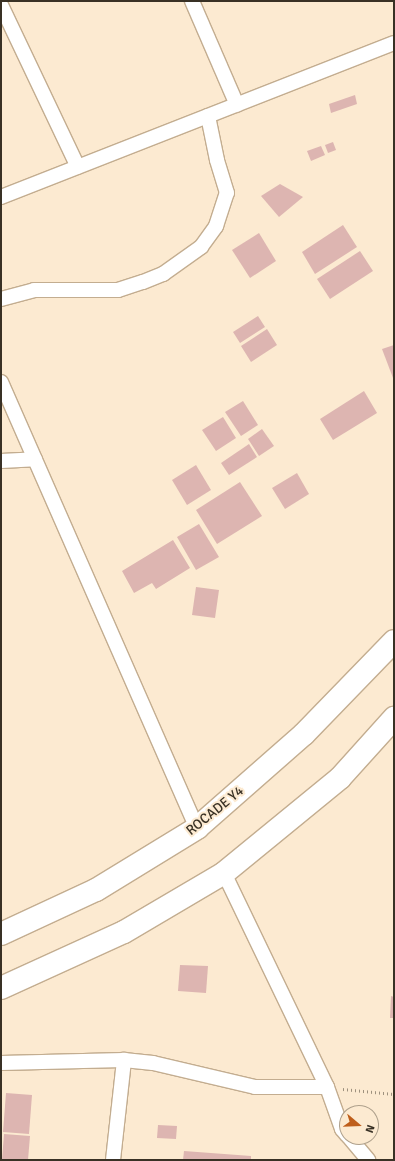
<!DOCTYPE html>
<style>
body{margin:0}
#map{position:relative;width:395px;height:1161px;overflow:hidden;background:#fcead1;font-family:Signika,sans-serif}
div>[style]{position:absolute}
.building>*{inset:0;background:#ddb5b1}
.path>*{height:2.5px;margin-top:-1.25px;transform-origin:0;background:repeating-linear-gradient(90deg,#9e917e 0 1px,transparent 0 4px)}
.roads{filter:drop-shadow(1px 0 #c3ad90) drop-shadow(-1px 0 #c3ad90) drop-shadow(0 1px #c3ad90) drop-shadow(0 -1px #c3ad90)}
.minor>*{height:14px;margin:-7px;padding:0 7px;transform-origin:7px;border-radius:7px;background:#fff}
.trunk>*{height:22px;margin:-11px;padding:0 11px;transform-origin:11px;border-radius:11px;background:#fff}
span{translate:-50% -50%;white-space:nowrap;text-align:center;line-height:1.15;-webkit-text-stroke:4px #fcead1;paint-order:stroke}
.street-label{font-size:14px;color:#393125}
.frame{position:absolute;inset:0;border:2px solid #393125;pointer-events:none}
.north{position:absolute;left:339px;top:1105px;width:40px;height:40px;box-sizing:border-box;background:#fcead1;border:1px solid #aea08c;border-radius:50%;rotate:109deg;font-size:11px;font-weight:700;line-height:16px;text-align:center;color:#393125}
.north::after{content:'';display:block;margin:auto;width:14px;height:18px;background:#be5e1b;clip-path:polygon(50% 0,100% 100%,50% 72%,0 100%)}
</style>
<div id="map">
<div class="building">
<div style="clip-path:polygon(355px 95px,357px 104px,331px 113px,329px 104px)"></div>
<div style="clip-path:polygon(333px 142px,336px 150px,328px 153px,325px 145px)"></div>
<div style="clip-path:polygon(321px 146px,325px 155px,311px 161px,307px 151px)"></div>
<div style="clip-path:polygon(280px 184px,303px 197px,279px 217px,261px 196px)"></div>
<div style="clip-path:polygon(343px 225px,357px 247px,315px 274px,302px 252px)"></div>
<div style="clip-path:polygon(259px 233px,276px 261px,250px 278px,232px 250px)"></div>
<div style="clip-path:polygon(360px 251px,373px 271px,330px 299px,317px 279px)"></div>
<div style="clip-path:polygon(258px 316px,265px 327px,240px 343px,233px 332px)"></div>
<div style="clip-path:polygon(267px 329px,277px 345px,251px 362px,241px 346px)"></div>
<div style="clip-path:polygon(394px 345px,394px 378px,393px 378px,382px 349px)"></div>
<div style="clip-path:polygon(364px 391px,377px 413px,333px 440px,320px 419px)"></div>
<div style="clip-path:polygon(243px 401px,258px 425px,241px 436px,225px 412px)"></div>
<div style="clip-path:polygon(223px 417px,236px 438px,216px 451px,202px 430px)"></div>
<div style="clip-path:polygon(262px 429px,274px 446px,259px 456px,248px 439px)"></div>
<div style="clip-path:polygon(249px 444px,257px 457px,229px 475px,221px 463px)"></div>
<div style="clip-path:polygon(196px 465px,211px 490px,187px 505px,172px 480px)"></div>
<div style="clip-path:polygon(297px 473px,309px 494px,285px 509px,272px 488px)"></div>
<div style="clip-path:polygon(240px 482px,262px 516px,217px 544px,196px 510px)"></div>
<div style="clip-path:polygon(199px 524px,219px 557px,196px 570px,177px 537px)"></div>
<div style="clip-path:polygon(173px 540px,190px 568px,156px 589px,152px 583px,134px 593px,122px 571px)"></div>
<div style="clip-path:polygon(196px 587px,219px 590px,215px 618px,192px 615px)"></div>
<div style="clip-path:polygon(180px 965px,208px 966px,206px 993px,178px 991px)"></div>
<div style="clip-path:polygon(391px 996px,394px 997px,394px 1018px,390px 1018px)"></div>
<div style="clip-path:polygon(6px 1093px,32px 1095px,29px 1134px,3px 1132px)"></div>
<div style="clip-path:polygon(158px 1125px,177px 1126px,176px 1139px,157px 1138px)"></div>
<div style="clip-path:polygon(4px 1134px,30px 1136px,28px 1160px,2px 1160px)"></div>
<div style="clip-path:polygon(184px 1151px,251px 1156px,251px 1160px,183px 1160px)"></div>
</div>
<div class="path">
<div style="left:343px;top:1089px;width:51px;rotate:5.6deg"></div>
</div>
<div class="roads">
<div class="minor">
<div style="left:192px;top:1px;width:113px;rotate:66.6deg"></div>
<div style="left:1px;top:5px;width:179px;rotate:64.6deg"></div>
<div style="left:1px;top:197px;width:422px;rotate:-21.4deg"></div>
<div style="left:1px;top:299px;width:34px;rotate:-15deg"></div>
<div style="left:34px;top:290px;width:84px"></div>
<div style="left:118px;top:290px;width:26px;rotate:-18deg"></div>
<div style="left:143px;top:282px;width:22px;rotate:-22deg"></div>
<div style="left:163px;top:274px;width:47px;rotate:-35.4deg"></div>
<div style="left:201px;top:247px;width:26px;rotate:-54deg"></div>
<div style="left:216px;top:226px;width:35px;rotate:-72deg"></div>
<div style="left:227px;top:193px;width:34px;rotate:-107deg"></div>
<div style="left:217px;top:160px;width:45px;rotate:-101.6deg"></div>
<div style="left:1px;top:382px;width:487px;rotate:66.3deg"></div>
<div style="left:1px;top:461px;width:34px;rotate:-3deg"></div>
<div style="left:224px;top:873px;width:237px;rotate:64.3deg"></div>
<div style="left:327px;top:1087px;width:45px;rotate:70.3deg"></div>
<div style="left:342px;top:1129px;width:8px;rotate:50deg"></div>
<div style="left:1px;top:1063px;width:123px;rotate:-1.4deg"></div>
<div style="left:124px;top:1060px;width:29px;rotate:6deg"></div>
<div style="left:153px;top:1063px;width:105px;rotate:13.2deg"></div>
<div style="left:255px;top:1087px;width:72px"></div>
<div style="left:349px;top:1137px;width:30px;rotate:50deg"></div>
<div style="left:113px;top:1160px;width:101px;rotate:-83.7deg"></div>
</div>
<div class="trunk">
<div style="left:1px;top:934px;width:105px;rotate:-24.9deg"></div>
<div style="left:96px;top:890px;width:119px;rotate:-31.5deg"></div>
<div style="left:197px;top:828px;width:142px;rotate:-41.3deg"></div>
<div style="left:304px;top:734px;width:129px;rotate:-45.9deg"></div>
<div style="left:1px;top:988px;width:135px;rotate:-24.5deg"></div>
<div style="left:124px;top:932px;width:116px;rotate:-30.5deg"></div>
<div style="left:224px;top:873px;width:150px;rotate:-39.3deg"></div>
<div style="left:340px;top:778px;width:81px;rotate:-48deg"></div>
</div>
</div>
<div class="street-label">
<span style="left:215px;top:811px;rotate:-39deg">ROCADE Y4</span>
</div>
<div class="frame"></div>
<div class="north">N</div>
</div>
